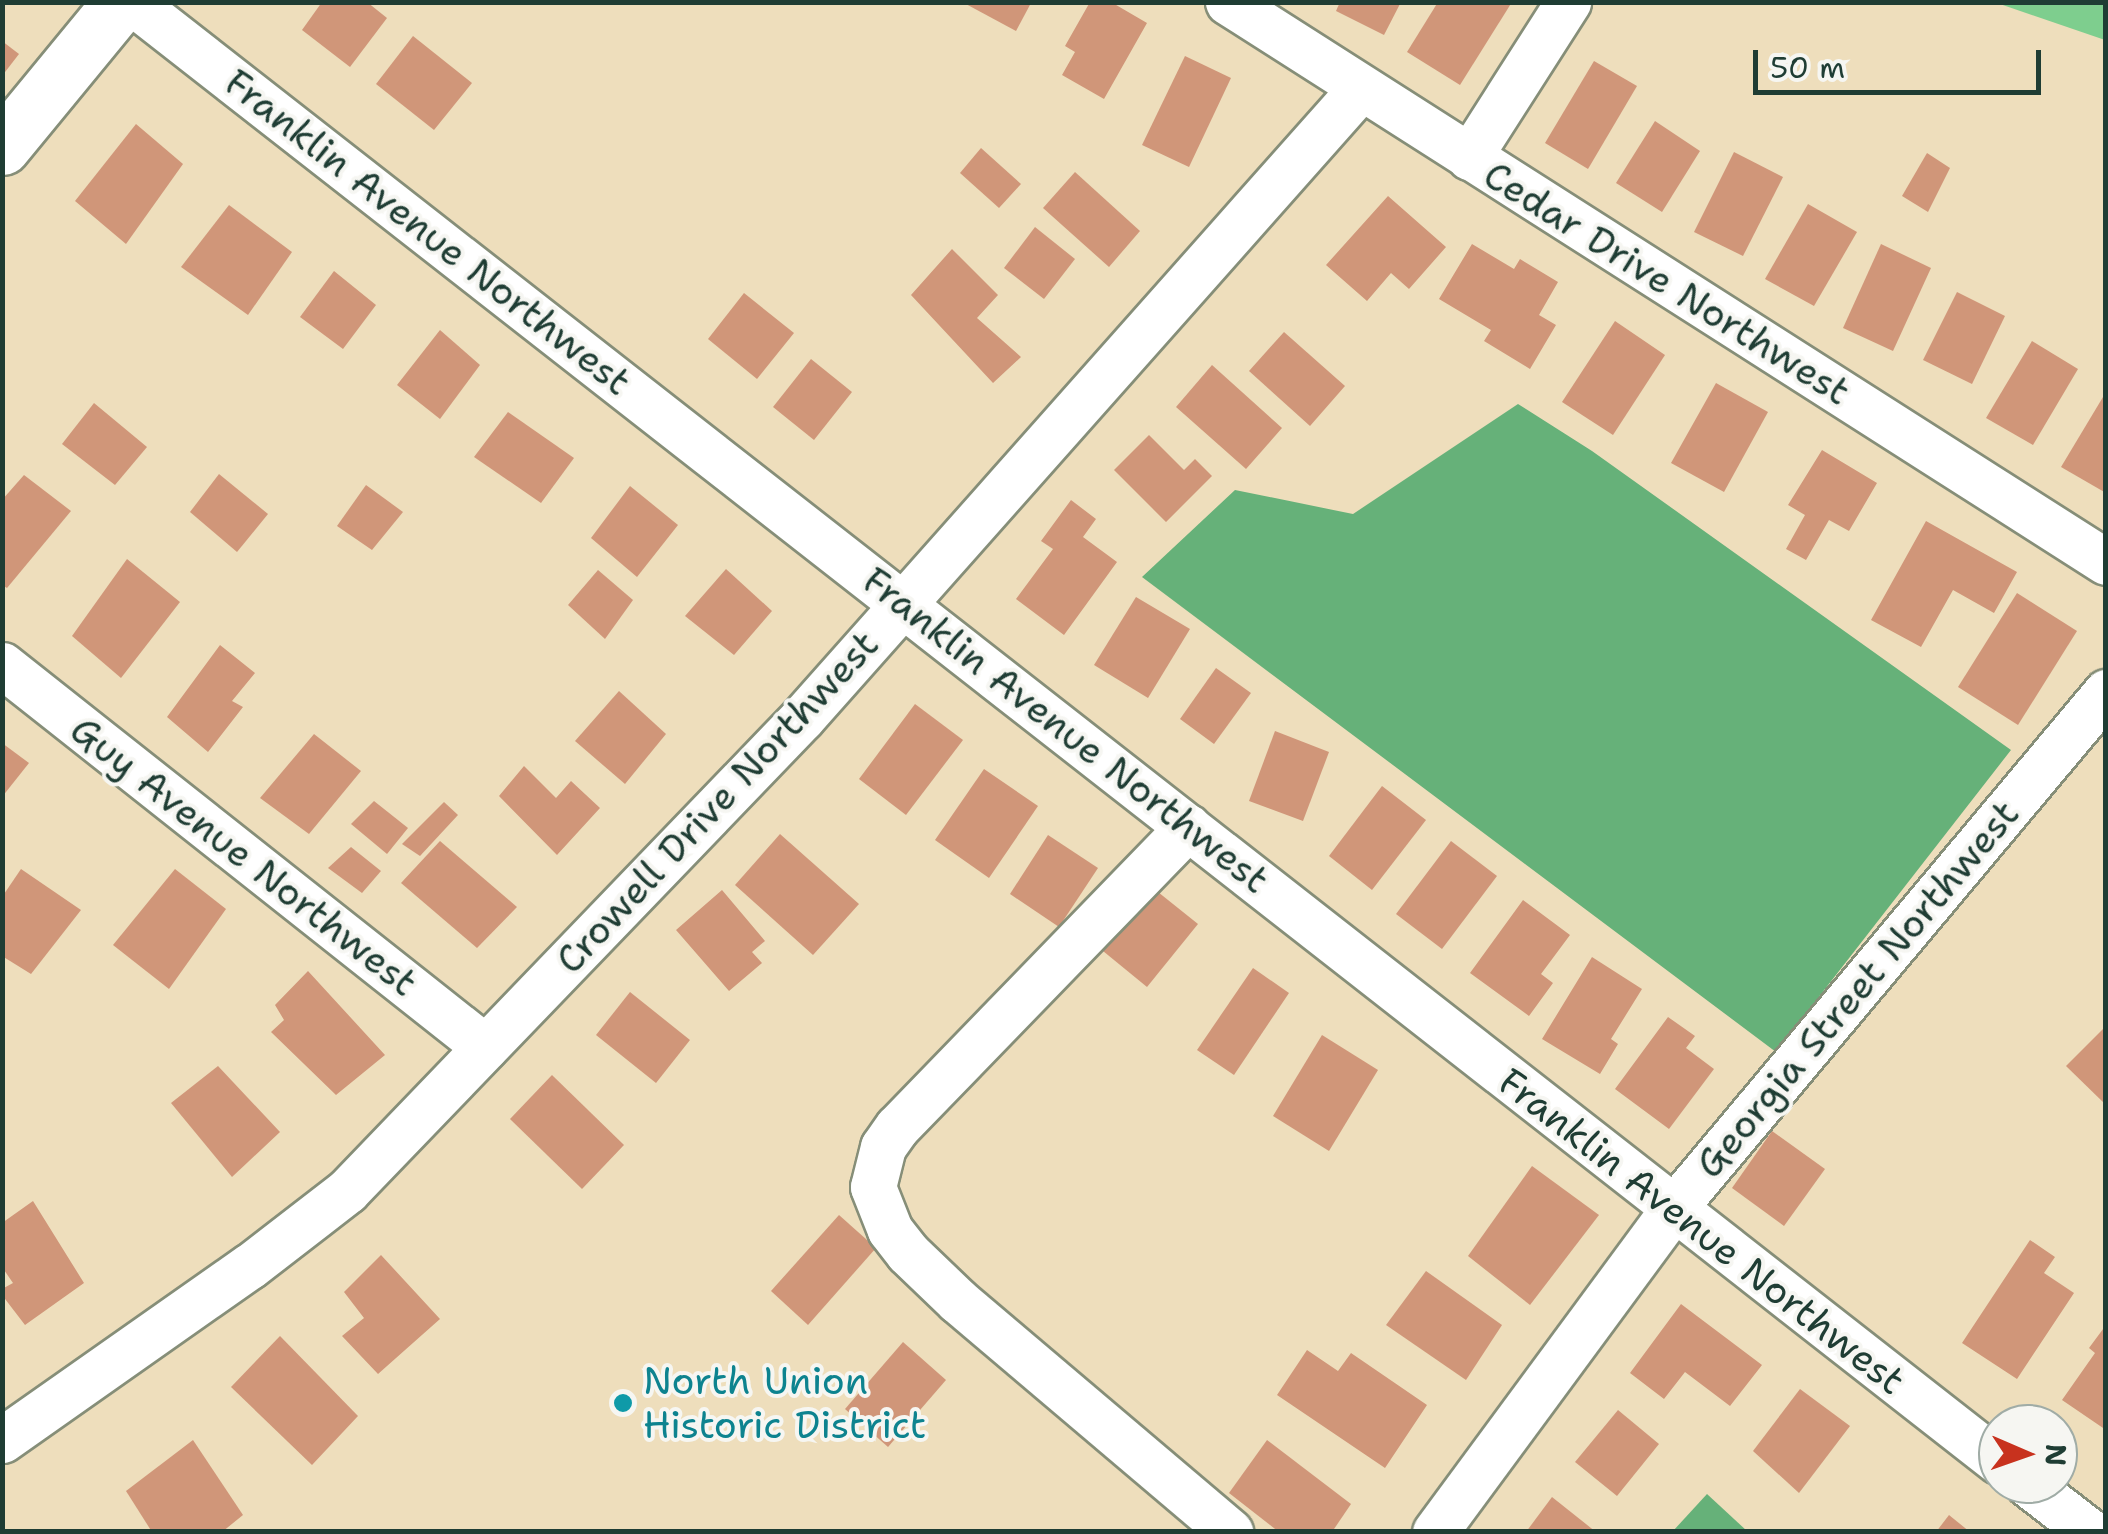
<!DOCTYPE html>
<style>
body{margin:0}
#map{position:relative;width:2108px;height:1534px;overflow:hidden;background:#eedebc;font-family:"Shantell Sans",sans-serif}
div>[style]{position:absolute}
.green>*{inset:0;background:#7ece8e}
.forest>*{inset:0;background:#66b179}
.building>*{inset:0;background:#d09679}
.roads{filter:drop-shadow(2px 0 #868e78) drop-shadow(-2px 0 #868e78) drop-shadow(0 2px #868e78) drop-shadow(0 -2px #868e78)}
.minor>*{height:45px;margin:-22.5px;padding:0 22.5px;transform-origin:22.5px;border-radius:22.5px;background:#fff}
.tertiary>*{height:55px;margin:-27.5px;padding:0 27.5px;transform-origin:27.5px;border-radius:27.5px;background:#fff}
.dots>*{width:28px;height:28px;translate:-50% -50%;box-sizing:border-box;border:5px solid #f6f6f2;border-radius:50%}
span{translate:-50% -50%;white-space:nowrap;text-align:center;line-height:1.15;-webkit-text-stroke:8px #f6f6f2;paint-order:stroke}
.street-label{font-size:38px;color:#1f3d34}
.culture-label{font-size:38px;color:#0d838f}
.left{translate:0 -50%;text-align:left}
.frame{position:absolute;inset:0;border:5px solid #1f3d34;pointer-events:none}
.north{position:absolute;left:1978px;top:1404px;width:100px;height:100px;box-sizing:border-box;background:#f6f6f2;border:2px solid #a0aca6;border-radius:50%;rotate:92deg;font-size:28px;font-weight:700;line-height:40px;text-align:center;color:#1f3d34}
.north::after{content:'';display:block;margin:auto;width:35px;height:45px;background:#c8321e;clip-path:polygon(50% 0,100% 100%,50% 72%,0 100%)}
.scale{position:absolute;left:1753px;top:50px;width:288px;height:45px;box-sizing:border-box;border:5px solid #1f3d34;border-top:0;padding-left:12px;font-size:30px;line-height:35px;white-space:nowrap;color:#1f3d34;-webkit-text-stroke:8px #f6f6f2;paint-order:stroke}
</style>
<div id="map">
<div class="green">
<div style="clip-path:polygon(1997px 3px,2105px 3px,2105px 40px)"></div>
</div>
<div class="forest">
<div style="clip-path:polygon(1518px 404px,1592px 451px,2011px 750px,1776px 1052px,1142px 577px,1235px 490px,1353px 514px)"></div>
<div style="clip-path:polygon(1707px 1494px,1747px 1531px,1673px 1531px)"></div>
</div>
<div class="building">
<div style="clip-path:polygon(322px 2px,367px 2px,387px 18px,350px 67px,302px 30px)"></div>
<div style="clip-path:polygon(1090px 2px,1111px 2px,1147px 23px,1104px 99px,1062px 75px,1075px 52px,1065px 46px)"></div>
<div style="clip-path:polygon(1340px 2px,1401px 2px,1384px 35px,1336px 11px)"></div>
<div style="clip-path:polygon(1438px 2px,1512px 2px,1460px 85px,1407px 52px)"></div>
<div style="clip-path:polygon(964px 3px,1031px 3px,1016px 31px)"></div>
<div style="clip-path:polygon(413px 36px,472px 83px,434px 130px,376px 84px)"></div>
<div style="clip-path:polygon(2px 41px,19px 54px,2px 76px)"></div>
<div style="clip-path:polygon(1185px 56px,1231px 78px,1189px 167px,1142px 145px)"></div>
<div style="clip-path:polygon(1594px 61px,1637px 86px,1588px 169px,1545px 143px)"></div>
<div style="clip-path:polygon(1655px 121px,1700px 151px,1662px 212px,1616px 183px)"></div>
<div style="clip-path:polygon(136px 124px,183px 164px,126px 244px,75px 201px)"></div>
<div style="clip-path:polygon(981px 148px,1021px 184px,999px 208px,960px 173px)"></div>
<div style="clip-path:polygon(1734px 152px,1783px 177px,1743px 256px,1694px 232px)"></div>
<div style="clip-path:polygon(1927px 153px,1950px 168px,1928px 212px,1902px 196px)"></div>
<div style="clip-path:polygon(1075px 172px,1140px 231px,1109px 267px,1043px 208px)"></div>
<div style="clip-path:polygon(1388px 196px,1446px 247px,1409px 289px,1391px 273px,1367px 301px,1326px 265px)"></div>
<div style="clip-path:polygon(1808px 204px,1857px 232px,1814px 306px,1765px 279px)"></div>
<div style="clip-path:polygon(229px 205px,292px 252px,248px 315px,181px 267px)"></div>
<div style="clip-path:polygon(1035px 227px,1075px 259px,1044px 299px,1004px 268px)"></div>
<div style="clip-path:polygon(1472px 244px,1514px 269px,1520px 259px,1558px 282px,1539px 315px,1556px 325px,1530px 369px,1484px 341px,1491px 330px,1439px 299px)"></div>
<div style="clip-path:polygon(1881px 244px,1931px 268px,1893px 351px,1843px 328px)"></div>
<div style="clip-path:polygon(952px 249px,998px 295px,977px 318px,1021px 357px,993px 383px,911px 295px)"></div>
<div style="clip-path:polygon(334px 271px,376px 305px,343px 349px,300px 317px)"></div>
<div style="clip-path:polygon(1957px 292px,2005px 316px,1972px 384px,1923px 360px)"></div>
<div style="clip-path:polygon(744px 293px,794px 333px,757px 379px,708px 339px)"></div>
<div style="clip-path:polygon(1615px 321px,1665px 355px,1613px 435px,1562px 402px)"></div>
<div style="clip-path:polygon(440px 330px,480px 365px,440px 419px,397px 385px)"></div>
<div style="clip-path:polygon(1284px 332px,1345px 386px,1310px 426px,1249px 371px)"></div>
<div style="clip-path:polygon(2032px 341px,2078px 369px,2033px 445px,1986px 418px)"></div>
<div style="clip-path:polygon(811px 359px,852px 392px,814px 440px,773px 407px)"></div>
<div style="clip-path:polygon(1212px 365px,1282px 428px,1246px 469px,1176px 407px)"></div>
<div style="clip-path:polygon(1716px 383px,1768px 412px,1724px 492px,1671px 463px)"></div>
<div style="clip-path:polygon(2106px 392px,2106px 493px,2061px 467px)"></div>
<div style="clip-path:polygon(94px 403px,147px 447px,115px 485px,62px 444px)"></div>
<div style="clip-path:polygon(508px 412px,574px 458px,541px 503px,474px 457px)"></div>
<div style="clip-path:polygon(1149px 435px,1184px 470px,1195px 459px,1212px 476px,1166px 522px,1114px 470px)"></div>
<div style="clip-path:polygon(1822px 450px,1877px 483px,1849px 531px,1829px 520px,1806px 560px,1786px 549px,1805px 515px,1788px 505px)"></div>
<div style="clip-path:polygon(219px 474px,268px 514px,237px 552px,190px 512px)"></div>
<div style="clip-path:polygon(24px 475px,71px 511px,7px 588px,2px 585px,2px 500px)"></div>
<div style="clip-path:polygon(366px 485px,403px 512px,372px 550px,337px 526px)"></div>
<div style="clip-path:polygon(630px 486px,678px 525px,637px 577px,591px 538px)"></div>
<div style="clip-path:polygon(1071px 500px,1096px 519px,1083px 537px,1117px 562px,1064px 635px,1016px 599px,1053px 549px,1041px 541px)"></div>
<div style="clip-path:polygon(1926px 521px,2017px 572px,1994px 613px,1953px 590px,1921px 647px,1871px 620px)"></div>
<div style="clip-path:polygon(127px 559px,180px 602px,121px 678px,72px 636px)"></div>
<div style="clip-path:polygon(726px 569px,772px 611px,734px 655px,685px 616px)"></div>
<div style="clip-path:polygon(598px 570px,633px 600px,605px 639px,568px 605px)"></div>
<div style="clip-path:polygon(2017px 593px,2077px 631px,2018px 725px,1958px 687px)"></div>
<div style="clip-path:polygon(1136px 597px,1190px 629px,1148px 698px,1094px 665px)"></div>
<div style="clip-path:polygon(220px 645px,255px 673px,232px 701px,243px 707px,208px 752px,167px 717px)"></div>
<div style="clip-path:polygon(1216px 668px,1251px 693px,1214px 744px,1180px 719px)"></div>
<div style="clip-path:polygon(619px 691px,666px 734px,625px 784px,575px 741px)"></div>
<div style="clip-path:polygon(915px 704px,963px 740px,906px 815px,859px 779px)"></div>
<div style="clip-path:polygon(1275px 731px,1329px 752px,1303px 821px,1249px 801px)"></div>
<div style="clip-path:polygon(314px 734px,361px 771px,309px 834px,260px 798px)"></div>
<div style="clip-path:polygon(2px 743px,29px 763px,2px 797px)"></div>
<div style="clip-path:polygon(524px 766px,556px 798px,571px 781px,600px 808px,557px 855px,499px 796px)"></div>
<div style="clip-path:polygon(984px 769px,1038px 806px,989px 878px,935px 840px)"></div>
<div style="clip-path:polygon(1382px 786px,1426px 820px,1372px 890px,1329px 856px)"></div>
<div style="clip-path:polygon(374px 801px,408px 828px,387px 854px,351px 824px)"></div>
<div style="clip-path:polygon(444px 802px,458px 815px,420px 856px,402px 844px)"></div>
<div style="clip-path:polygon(780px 834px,859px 904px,813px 955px,735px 885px)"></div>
<div style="clip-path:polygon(1048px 835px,1098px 868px,1059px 927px,1010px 894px)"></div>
<div style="clip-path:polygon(440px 841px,517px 907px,477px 948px,401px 883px)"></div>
<div style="clip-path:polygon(1451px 841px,1497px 876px,1442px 949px,1396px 914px)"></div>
<div style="clip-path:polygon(351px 847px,381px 871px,362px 893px,328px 868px)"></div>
<div style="clip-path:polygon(21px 869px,81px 910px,31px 974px,2px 956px,2px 897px)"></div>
<div style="clip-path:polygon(175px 869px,226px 909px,169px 989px,113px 945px)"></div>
<div style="clip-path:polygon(1153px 888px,1198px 924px,1147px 987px,1103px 951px)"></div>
<div style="clip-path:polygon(722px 890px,765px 941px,752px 952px,762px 963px,729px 991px,676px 930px)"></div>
<div style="clip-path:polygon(1523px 900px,1570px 935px,1541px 974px,1553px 983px,1529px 1016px,1470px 973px)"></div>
<div style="clip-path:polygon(1592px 957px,1642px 989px,1611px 1039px,1618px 1044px,1600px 1074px,1542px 1039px)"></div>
<div style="clip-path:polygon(1253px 968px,1289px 993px,1234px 1075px,1197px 1050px)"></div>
<div style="clip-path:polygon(308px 971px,385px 1055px,336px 1095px,271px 1032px,284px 1020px,275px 1005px)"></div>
<div style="clip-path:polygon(630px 992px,690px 1040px,656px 1083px,596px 1035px)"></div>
<div style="clip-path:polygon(1668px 1017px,1695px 1036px,1686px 1048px,1714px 1069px,1669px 1129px,1615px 1089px)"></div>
<div style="clip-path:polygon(2106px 1026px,2106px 1105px,2066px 1066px)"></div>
<div style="clip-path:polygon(1322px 1035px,1378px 1070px,1329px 1151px,1273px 1116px)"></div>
<div style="clip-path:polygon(218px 1066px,280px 1132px,232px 1177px,171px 1103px)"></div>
<div style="clip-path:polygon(552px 1075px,624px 1145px,582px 1189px,510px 1119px)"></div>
<div style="clip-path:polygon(1772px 1131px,1825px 1169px,1784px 1226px,1732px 1188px)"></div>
<div style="clip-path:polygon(1532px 1166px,1599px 1215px,1530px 1305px,1468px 1256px)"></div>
<div style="clip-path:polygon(33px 1201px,84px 1283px,25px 1325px,2px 1295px,2px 1289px,13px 1283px,2px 1267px,2px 1223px)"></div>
<div style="clip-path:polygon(839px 1215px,876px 1248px,808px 1325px,771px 1291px)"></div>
<div style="clip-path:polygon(2030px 1240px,2055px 1257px,2044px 1273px,2074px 1293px,2017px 1379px,1962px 1343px)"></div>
<div style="clip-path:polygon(381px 1255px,440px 1319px,378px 1374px,342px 1336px,364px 1318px,344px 1292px)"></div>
<div style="clip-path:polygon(1426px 1271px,1502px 1325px,1466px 1380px,1386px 1325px)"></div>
<div style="clip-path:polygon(1681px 1304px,1762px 1365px,1730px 1406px,1685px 1372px,1664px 1399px,1630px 1373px)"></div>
<div style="clip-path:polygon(2106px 1325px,2106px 1430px,2062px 1400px,2095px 1353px,2089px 1348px)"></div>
<div style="clip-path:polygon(280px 1336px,358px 1416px,312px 1465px,231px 1387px)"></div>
<div style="clip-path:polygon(903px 1342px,946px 1380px,888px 1447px,845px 1409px)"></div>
<div style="clip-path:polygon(1307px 1350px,1338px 1371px,1351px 1353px,1427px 1405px,1385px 1468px,1277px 1395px)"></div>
<div style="clip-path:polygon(1800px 1389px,1850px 1426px,1799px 1493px,1753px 1451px)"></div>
<div style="clip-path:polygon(1618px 1410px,1659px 1444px,1617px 1496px,1575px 1462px)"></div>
<div style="clip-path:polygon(193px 1440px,243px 1515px,222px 1532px,152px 1532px,126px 1491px)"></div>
<div style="clip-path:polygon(1267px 1440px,1351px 1504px,1332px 1532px,1279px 1532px,1229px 1493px)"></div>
<div style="clip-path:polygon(1552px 1497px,1596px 1532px,1526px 1532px)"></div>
<div style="clip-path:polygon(1949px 1515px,1970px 1532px,1936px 1532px)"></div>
</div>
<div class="roads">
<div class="minor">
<div style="left:132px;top:2px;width:2369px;rotate:38.02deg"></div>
<div style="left:1228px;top:2px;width:1041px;rotate:32.53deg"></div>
<div style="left:1469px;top:157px;width:184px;rotate:-57.4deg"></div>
<div style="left:2px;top:665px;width:616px;rotate:38.34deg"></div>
<div style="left:1188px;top:827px;width:418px;rotate:134.1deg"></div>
<div style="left:897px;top:1127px;width:24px;rotate:125deg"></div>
<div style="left:883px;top:1147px;width:41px;rotate:104deg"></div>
<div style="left:873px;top:1187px;width:46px;rotate:68.4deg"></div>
<div style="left:890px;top:1230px;width:29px;rotate:52deg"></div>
<div style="left:908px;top:1253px;width:69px;rotate:43.8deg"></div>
<div style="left:958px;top:1301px;width:357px;rotate:40.3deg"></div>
<div style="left:2px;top:1440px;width:303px;rotate:-35.1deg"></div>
<div style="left:250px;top:1266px;width:123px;rotate:-37.7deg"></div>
<div style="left:347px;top:1191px;width:656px;rotate:-46.11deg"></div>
<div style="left:802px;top:718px;width:842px;rotate:-48.42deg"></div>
<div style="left:2028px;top:1484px;width:78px;rotate:37.7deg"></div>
<div style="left:1435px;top:1532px;width:400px;rotate:-53.6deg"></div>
<div style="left:1672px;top:1210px;width:676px;rotate:-50.04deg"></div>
</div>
<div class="tertiary">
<div style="left:2px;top:147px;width:188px;rotate:-50.6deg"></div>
</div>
</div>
<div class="dots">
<div style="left:623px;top:1403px;background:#0f9aa8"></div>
</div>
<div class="street-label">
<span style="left:428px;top:232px;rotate:38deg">Franklin Avenue Northwest</span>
<span style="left:1667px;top:283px;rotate:32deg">Cedar Drive Northwest</span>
<span style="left:1066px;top:730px;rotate:38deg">Franklin Avenue Northwest</span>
<span style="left:717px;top:802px;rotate:-47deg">Crowell Drive Northwest</span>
<span style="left:244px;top:856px;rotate:38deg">Guy Avenue Northwest</span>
<span style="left:1857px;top:989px;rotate:-50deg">Georgia Street Northwest</span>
<span style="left:1702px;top:1231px;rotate:38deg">Franklin Avenue Northwest</span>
</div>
<div class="culture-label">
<span class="left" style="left:643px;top:1403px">North Union<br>Historic District</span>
</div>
<div class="frame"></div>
<div class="north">N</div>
<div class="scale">50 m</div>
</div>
